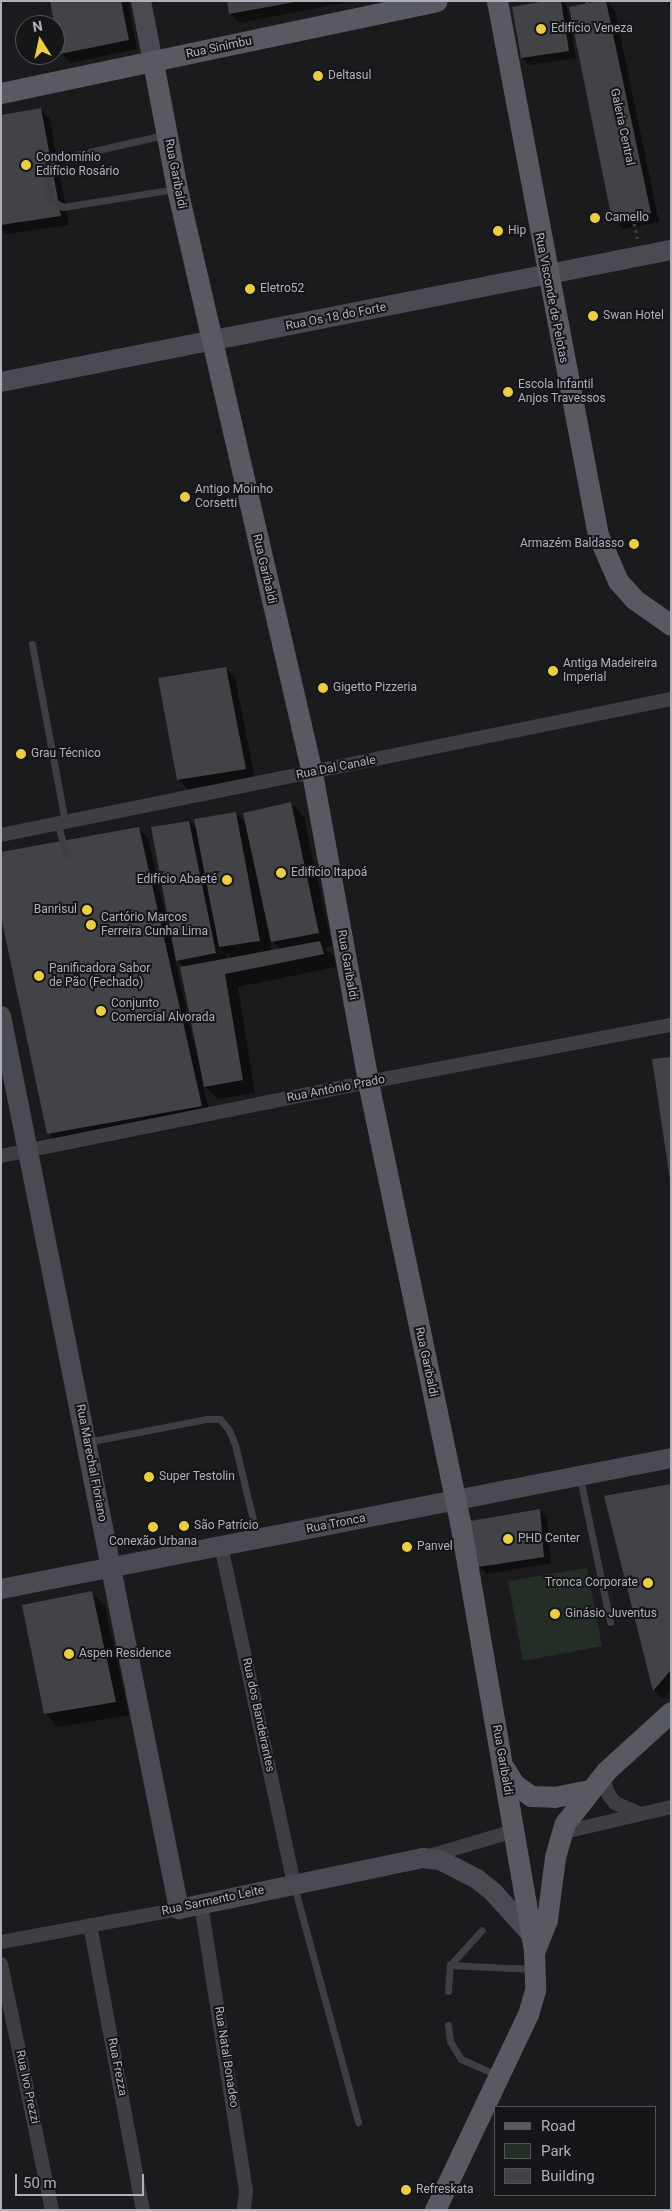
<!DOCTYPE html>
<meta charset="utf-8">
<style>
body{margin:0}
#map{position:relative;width:672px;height:2211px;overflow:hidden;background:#1b1b1d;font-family:Roboto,sans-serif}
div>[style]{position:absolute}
.green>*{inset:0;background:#252d27}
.shadow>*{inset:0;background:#0007}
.building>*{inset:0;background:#434347}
.path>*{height:3px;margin-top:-1.5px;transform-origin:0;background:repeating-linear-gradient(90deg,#424349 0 2.5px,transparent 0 6.5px)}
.lane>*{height:7px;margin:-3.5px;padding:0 3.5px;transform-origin:3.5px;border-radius:3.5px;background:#3e3e44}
.street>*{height:14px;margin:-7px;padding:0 7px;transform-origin:7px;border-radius:7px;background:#3e3e44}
.secondary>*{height:20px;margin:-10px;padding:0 10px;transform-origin:10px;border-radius:10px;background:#4a4b52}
.primary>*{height:21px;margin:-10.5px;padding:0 10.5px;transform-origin:10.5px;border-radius:10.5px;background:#585961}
.dots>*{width:14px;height:14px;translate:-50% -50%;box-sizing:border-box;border:2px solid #161618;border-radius:50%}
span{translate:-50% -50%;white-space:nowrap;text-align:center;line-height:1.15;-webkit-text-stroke:4px #161618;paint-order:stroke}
.poi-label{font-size:12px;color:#aeb0bc}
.left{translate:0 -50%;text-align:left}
.right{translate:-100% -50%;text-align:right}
.street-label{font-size:12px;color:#aeb0bc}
.frame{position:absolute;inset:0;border:2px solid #aeb0bc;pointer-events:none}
.legend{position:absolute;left:494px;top:2106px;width:162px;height:90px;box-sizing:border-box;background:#161618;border:1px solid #53545a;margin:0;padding:6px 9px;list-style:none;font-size:15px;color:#aeb0bc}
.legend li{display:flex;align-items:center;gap:10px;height:25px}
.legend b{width:25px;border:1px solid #53545a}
.north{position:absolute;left:15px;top:15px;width:50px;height:50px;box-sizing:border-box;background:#161618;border:1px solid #53545a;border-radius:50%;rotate:350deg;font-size:14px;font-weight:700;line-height:20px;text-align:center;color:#aeb0bc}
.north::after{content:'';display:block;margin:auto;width:18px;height:22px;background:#ebce45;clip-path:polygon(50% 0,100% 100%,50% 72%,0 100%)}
.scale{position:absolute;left:15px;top:2174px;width:129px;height:22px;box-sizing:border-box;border:2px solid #aeb0bc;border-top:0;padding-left:6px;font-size:15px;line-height:18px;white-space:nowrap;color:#aeb0bc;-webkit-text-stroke:4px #161618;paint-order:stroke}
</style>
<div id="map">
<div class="green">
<div style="clip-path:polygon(587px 1568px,602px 1646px,523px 1661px,508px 1581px)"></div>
</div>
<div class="shadow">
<div style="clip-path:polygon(52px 1px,128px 1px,137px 49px,71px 63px,61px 53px)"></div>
<div style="clip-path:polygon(228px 1px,353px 1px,240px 23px,230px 14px)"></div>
<div style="clip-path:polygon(551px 1px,562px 1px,567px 7px,576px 58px,529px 65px,522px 58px)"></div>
<div style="clip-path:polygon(606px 1px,615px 10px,659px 222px,623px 229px,614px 219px)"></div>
<div style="clip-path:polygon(668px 1px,671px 1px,671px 14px)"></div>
<div style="clip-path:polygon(41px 110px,50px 119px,69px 225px,7px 234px,1px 229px,1px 116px)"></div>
<div style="clip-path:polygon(225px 668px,235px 677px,255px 778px,188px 789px,178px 779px)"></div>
<div style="clip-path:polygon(evenodd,291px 803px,304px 817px,332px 946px,325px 948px,333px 955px,336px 967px,238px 987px,255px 1093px,218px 1099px,203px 1085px,210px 1115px,58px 1143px,49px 1134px,138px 828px,148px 838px,173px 948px,189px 822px,198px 830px,236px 813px,247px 824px,291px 803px,270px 939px,280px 949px,272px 951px,270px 939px,291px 803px,225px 952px,232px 958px,227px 959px,225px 952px,291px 803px,175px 958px,184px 967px,196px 1040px,193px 1040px,175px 958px)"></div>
<div style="clip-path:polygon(671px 1486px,671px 1690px,663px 1699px,654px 1690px,606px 1497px)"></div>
<div style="clip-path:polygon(540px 1510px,547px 1517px,551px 1563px,487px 1574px,479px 1566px)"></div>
<div style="clip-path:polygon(92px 1593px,105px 1606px,129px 1715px,58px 1727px,45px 1713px)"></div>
</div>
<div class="building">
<div style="clip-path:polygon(50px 1px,121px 1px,129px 40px,60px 54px)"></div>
<div style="clip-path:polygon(227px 1px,295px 1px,295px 2px,229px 14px)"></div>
<div style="clip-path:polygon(545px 1px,561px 1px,569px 51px,521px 58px,512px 7px)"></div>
<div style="clip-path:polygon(598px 1px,606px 1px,651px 213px,612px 220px,569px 7px)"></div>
<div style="clip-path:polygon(41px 108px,61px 216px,1px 225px,1px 115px)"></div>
<div style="clip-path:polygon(226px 667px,246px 769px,177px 780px,158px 678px)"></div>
<div style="clip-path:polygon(291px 802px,319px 933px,271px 942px,243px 813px)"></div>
<div style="clip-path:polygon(236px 812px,260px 941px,219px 947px,194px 819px)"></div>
<div style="clip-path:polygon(189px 821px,216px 953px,176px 961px,151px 827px)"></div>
<div style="clip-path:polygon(139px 827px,202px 1106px,47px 1134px,1px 917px,1px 852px)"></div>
<div style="clip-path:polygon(320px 941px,324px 954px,225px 974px,243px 1080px,204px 1087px,180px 967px)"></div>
<div style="clip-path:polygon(671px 1057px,671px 1180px,670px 1180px,652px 1059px)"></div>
<div style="clip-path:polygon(671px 1484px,671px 1670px,653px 1691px,604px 1496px)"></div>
<div style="clip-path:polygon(540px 1509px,544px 1557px,478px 1567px,470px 1521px)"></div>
<div style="clip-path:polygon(92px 1591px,116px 1702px,44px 1714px,22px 1605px)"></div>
</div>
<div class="path">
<div style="left:587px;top:1px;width:244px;rotate:78deg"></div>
</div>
<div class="lane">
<div style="left:164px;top:135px;width:113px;rotate:167.2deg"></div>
<div style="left:54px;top:160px;width:15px;rotate:127deg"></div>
<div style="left:45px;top:172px;width:29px;rotate:78deg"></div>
<div style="left:51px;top:200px;width:14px;rotate:30deg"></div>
<div style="left:63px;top:207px;width:113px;rotate:-9.1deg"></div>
<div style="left:32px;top:644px;width:181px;rotate:79.5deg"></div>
<div style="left:58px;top:824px;width:32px;rotate:76deg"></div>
<div style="left:87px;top:1442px;width:121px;rotate:-10.9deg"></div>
<div style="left:206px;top:1419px;width:14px"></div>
<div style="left:220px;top:1419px;width:14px;rotate:51deg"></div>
<div style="left:229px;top:1430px;width:16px;rotate:68deg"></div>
<div style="left:235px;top:1445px;width:94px;rotate:76.4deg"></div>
<div style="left:580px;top:1478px;width:147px;rotate:78.2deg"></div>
<div style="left:294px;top:1886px;width:245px;rotate:74.8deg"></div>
<div style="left:450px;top:1965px;width:47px;rotate:-47.6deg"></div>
<div style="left:448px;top:1991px;width:26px;rotate:-86deg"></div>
<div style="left:450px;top:1965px;width:83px;rotate:2.8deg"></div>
<div style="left:448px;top:2025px;width:16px;rotate:83deg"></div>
<div style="left:450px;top:2041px;width:21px;rotate:59deg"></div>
<div style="left:461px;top:2059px;width:39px;rotate:24deg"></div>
</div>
<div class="street">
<div style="left:1px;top:835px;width:684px;rotate:-11.47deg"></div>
<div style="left:1px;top:1156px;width:374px;rotate:-11.4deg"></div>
<div style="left:368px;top:1082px;width:308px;rotate:-10.7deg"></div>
<div style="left:221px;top:1546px;width:346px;rotate:77.8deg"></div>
<div style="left:606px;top:1771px;width:12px;rotate:99deg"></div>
<div style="left:604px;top:1783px;width:13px;rotate:67deg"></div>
<div style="left:609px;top:1795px;width:10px;rotate:53deg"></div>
<div style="left:615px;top:1803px;width:25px;rotate:23deg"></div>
<div style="left:560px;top:1833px;width:114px;rotate:-13.2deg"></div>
<div style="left:426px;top:1857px;width:92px;rotate:-16.5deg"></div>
<div style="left:201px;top:1904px;width:290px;rotate:81.1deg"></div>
<div style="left:246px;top:2190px;width:20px;rotate:96deg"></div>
<div style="left:90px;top:1925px;width:290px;rotate:79.5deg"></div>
<div style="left:1px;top:1942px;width:181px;rotate:-10.5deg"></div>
<div style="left:1px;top:1964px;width:251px;rotate:78.3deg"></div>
</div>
<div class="secondary">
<div style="left:141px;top:1px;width:62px;rotate:78.9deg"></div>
<div style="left:1px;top:382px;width:683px;rotate:-11.15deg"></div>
<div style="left:1px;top:1016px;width:911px;rotate:78.73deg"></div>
<div style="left:179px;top:1909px;width:249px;rotate:-11.8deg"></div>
<div style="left:423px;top:1858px;width:17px;rotate:7deg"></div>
<div style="left:440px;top:1860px;width:42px;rotate:27.2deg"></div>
<div style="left:477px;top:1879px;width:22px;rotate:39deg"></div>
<div style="left:494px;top:1893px;width:54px;rotate:48deg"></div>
<div style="left:1px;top:1589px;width:683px;rotate:-11.06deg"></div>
</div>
<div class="primary">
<div style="left:497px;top:1px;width:543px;rotate:79.29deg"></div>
<div style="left:598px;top:535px;width:50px;rotate:66.5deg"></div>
<div style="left:618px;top:581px;width:24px;rotate:48deg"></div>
<div style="left:634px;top:599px;width:45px;rotate:35.1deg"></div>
<div style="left:153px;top:62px;width:129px;rotate:79.3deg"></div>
<div style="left:177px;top:189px;width:599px;rotate:76.98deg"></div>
<div style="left:312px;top:773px;width:314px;rotate:79.7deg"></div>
<div style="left:368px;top:1082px;width:450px;rotate:78.2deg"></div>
<div style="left:460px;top:1522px;width:436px;rotate:80.2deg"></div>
<div style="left:534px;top:1952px;width:38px;rotate:88deg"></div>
<div style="left:535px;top:1990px;width:25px;rotate:106deg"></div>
<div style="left:528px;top:2014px;width:217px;rotate:115.4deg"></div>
<div style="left:1px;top:93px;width:445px;rotate:-11.9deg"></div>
<div style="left:505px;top:1769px;width:17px;rotate:59deg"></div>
<div style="left:514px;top:1784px;width:21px;rotate:35deg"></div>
<div style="left:531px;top:1796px;width:23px;rotate:2deg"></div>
<div style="left:554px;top:1797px;width:36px;rotate:-11deg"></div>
<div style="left:534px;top:1952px;width:35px;rotate:-68deg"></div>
<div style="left:547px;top:1919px;width:63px;rotate:-82.6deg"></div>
<div style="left:555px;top:1857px;width:35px;rotate:-74deg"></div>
<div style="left:565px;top:1823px;width:66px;rotate:-51.7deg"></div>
<div style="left:606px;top:1771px;width:88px;rotate:-42.2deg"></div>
</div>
<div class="dots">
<div style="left:541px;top:29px;background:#ebce45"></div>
<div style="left:318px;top:76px;background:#ebce45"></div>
<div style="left:26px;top:165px;background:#ebce45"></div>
<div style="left:595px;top:218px;background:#ebce45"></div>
<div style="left:498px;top:231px;background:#ebce45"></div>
<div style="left:250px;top:289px;background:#ebce45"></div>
<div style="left:593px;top:316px;background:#ebce45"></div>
<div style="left:508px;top:392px;background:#ebce45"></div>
<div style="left:185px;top:497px;background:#ebce45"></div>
<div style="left:634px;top:544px;background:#ebce45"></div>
<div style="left:553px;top:671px;background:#ebce45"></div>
<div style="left:323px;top:688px;background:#ebce45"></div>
<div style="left:21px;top:754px;background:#ebce45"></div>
<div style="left:281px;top:873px;background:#ebce45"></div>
<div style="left:227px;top:880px;background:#ebce45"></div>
<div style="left:87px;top:910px;background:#ebce45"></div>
<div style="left:91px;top:925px;background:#ebce45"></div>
<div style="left:39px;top:976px;background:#ebce45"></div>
<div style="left:101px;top:1011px;background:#ebce45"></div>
<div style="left:149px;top:1477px;background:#ebce45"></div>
<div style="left:184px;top:1526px;background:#ebce45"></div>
<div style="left:153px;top:1527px;background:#ebce45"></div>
<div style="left:508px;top:1539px;background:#ebce45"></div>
<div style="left:407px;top:1547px;background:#ebce45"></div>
<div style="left:648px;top:1583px;background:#ebce45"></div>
<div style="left:555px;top:1614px;background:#ebce45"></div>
<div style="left:69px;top:1654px;background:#ebce45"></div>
<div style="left:406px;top:2190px;background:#ebce45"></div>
</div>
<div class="poi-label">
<span class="left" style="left:551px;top:29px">Edifício Veneza</span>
<span class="left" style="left:328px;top:76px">Deltasul</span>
<span class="left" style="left:36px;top:165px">Condomínio<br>Edifício Rosário</span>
<span class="left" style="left:605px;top:218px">Camello</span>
<span class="left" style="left:508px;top:231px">Hip</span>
<span class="left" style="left:260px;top:289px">Eletro52</span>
<span class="left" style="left:603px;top:316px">Swan Hotel</span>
<span class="left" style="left:518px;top:392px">Escola Infantil<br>Anjos Travessos</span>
<span class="left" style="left:195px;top:497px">Antigo Moinho<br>Corsetti</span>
<span class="right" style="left:624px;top:544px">Armazém Baldasso</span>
<span class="left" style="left:563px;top:671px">Antiga Madeireira<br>Imperial</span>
<span class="left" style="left:333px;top:688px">Gigetto Pizzeria</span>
<span class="left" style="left:31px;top:754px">Grau Técnico</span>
<span class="left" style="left:291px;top:873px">Edifício Itapoá</span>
<span class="right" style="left:217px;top:880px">Edifício Abaeté</span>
<span class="right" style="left:77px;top:910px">Banrisul</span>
<span class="left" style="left:101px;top:925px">Cartório Marcos<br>Ferreira Cunha Lima</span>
<span class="left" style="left:49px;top:976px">Panificadora Sabor<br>de Pão (Fechado)</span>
<span class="left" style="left:111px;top:1011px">Conjunto<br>Comercial Alvorada</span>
<span class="left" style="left:159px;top:1477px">Super Testolin</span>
<span class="left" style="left:194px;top:1526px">São Patrício</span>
<span class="left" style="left:518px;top:1539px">PHD Center</span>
<span style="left:153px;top:1542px">Conexão Urbana</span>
<span class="left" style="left:417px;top:1547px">Panvel</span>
<span class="right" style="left:638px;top:1583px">Tronca Corporate</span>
<span class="left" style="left:565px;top:1614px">Ginásio Juventus</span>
<span class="left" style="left:79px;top:1654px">Aspen Residence</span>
<span class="left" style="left:416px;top:2190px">Refreskata</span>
</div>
<div class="street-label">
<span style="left:219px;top:48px;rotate:-12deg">Rua Sinimbu</span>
<span style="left:622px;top:127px;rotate:78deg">Galeria Central</span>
<span style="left:175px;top:174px;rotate:79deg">Rua Garibaldi</span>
<span style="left:551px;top:298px;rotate:79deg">Rua Visconde de Pelotas</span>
<span style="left:336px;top:317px;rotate:-11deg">Rua Os 18 do Forte</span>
<span style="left:264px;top:569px;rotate:77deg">Rua Garibaldi</span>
<span style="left:336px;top:768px;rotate:-11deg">Rua Dal Canale</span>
<span style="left:347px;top:965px;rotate:80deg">Rua Garibaldi</span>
<span style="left:336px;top:1089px;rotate:-11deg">Rua Antônio Prado</span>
<span style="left:426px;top:1362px;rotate:78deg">Rua Garibaldi</span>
<span style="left:91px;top:1463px;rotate:79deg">Rua Marechal Floriano</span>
<span style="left:336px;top:1524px;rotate:-11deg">Rua Tronca</span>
<span style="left:258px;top:1715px;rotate:78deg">Rua dos Bandeirantes</span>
<span style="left:502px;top:1760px;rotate:80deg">Rua Garibaldi</span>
<span style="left:213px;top:1901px;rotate:-12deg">Rua Sarmento Leite</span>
<span style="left:226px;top:2057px;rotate:81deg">Rua Natal Bonadeo</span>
<span style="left:117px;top:2067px;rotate:79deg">Rua Frezza</span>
<span style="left:27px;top:2087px;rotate:78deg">Rua Ivo Prezzi</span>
</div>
<div class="frame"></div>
<ul class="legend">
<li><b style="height:6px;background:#585961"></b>Road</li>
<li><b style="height:14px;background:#252d27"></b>Park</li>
<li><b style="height:14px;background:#434347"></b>Building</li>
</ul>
<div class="north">N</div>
<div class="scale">50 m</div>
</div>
